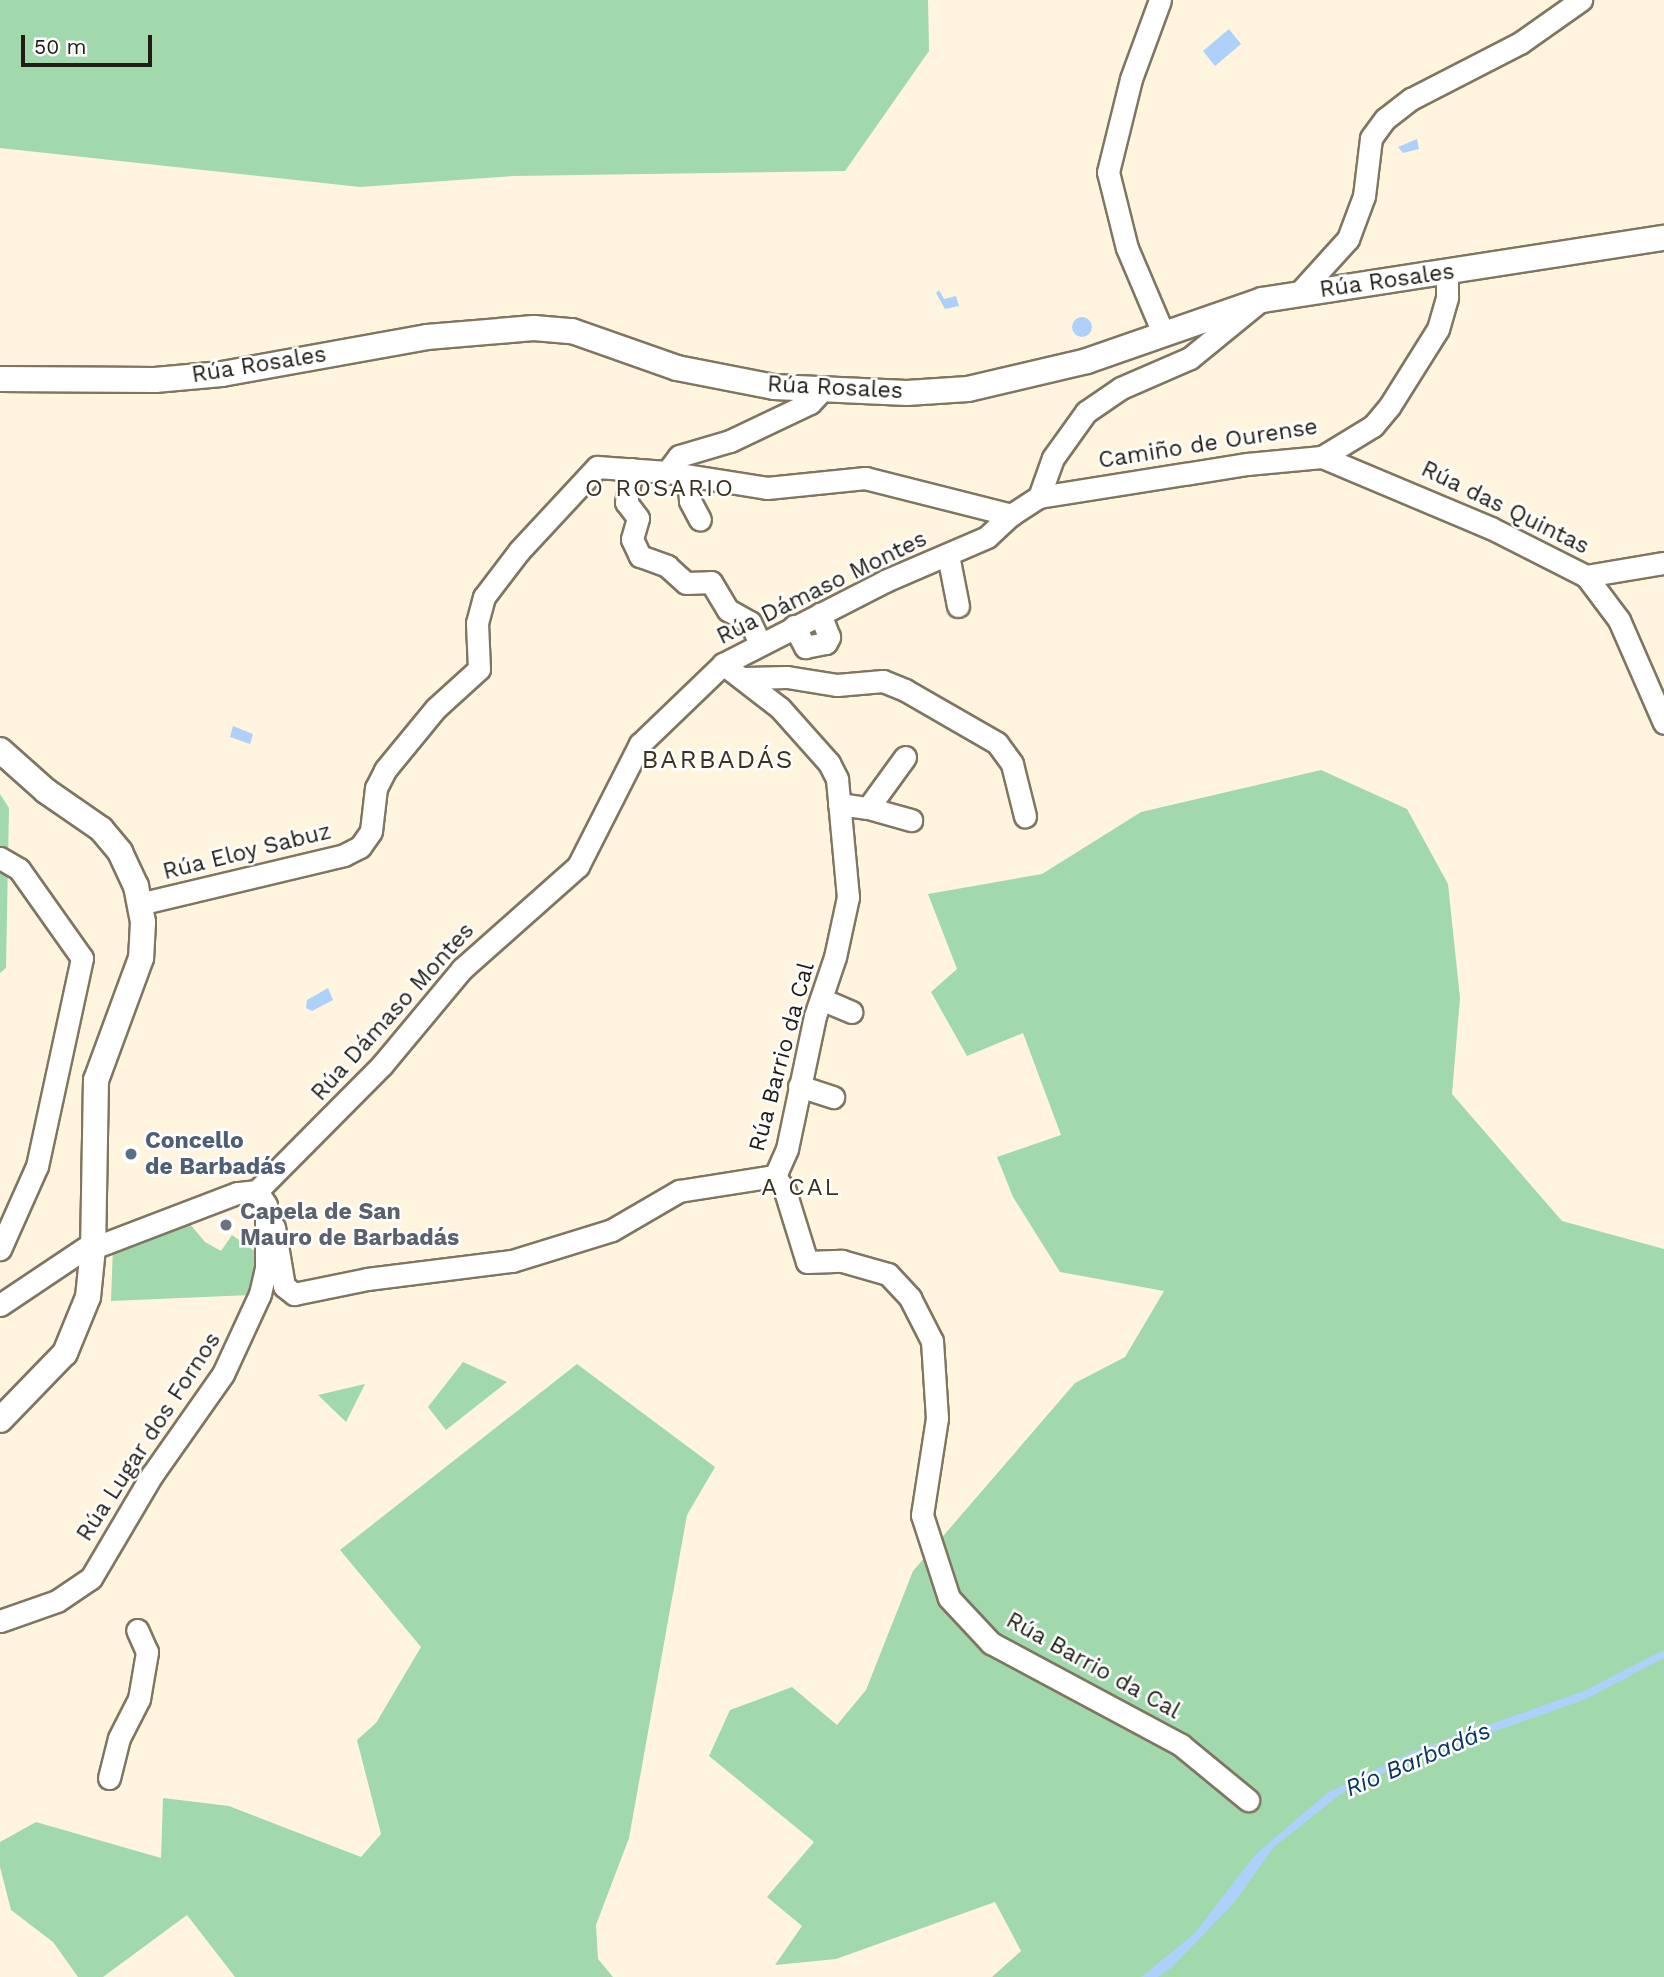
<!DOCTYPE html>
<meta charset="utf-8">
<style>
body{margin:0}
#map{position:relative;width:1664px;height:1977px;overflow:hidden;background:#fff4dd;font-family:"Work Sans",sans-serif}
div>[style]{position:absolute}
.green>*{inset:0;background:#a1d9ac}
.water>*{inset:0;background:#aed1fc}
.round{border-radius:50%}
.roads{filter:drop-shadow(2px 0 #7f7662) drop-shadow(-2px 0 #7f7662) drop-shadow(0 2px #7f7662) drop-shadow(0 -2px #7f7662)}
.minor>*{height:21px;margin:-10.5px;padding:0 10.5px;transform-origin:10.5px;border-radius:10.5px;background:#fff}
.tertiary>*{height:24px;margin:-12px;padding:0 12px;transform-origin:12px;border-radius:12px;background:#fff}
.dots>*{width:19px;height:19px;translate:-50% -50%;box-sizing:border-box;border:4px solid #fff;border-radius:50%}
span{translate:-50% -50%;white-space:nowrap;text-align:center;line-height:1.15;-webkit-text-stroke:5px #fff;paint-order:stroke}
.street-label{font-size:23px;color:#201d15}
.service-label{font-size:23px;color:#4e5e75;font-weight:700}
.left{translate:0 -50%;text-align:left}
.worship-label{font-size:23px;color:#5b616d;font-weight:700}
.neighbourhood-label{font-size:24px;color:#3b3320;letter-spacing:2px}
.water-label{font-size:24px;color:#073563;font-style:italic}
.quarter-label{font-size:26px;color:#3b3320;letter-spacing:2px}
.scale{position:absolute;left:21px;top:35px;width:131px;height:32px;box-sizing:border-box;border:4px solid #201d15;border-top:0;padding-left:9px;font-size:21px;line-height:24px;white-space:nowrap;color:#201d15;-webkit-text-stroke:5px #fff;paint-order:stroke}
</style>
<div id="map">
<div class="green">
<div style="clip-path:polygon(0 0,928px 0,929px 51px,845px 171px,512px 176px,360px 187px,0 148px)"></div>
<div style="clip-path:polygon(1321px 770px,1407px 809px,1448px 884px,1460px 998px,1452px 1094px,1562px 1221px,1664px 1249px,1664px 1977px,992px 1977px,1021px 1951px,995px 1902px,836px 1959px,775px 1965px,802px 1926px,767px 1897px,814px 1842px,709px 1756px,730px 1710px,792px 1687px,837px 1725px,866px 1690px,913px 1571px,1075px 1383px,1125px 1357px,1164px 1291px,1060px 1272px,1013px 1197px,997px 1157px,1061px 1135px,1023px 1033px,967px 1056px,931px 992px,957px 969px,928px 894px,1042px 874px,1141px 812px)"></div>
<div style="clip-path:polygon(0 794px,9px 808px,6px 968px,0 973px)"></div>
<div style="clip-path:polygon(189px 1223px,205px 1242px,221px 1251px,232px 1235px,256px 1252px,250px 1295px,111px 1301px,113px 1247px)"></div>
<div style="clip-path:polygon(463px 1362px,507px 1382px,446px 1430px,428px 1407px)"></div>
<div style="clip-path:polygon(577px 1364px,715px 1467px,687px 1515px,629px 1838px,596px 1925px,598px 1959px,613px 1977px,235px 1977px,187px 1915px,103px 1977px,78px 1977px,53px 1942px,11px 1910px,0 1867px,0 1842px,36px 1822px,161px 1858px,163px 1798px,229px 1806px,361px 1857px,381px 1834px,357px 1740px,376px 1723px,421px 1647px,340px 1550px)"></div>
<div style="clip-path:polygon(365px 1384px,346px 1422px,318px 1395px)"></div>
</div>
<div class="water">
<div style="clip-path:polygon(1229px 29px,1241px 44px,1215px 66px,1203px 51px)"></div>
<div style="clip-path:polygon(1417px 139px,1419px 149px,1403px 153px,1398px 147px)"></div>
<div style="clip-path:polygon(939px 290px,944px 299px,956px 296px,959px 306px,945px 309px,936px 293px)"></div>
<div class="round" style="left:1072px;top:317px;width:20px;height:20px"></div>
<div style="clip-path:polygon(233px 726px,253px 734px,250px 744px,230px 737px)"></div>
<div style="clip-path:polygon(328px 988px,333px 1000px,312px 1011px,306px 1008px,307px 1000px)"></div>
<div style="clip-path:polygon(1664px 1650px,1664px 1658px,1586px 1699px,1405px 1763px,1342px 1793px,1274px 1847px,1233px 1904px,1171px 1968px,1158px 1977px,1141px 1977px,1194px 1934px,1255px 1855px,1327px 1793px,1411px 1752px,1582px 1692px)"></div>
</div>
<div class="roads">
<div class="minor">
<div style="left:1160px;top:0;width:84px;rotate:110.2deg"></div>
<div style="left:1131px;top:79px;width:96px;rotate:103.9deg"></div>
<div style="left:1108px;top:172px;width:78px;rotate:76deg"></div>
<div style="left:1127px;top:248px;width:92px;rotate:67deg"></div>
<div style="left:1299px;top:293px;width:73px;rotate:-47.8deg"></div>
<div style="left:1348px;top:239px;width:46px;rotate:-69.6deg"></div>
<div style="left:1364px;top:196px;width:58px;rotate:-83.1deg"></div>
<div style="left:1371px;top:138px;width:24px;rotate:-54deg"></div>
<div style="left:1385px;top:119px;width:33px;rotate:-38deg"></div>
<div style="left:1411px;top:99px;width:123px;rotate:-27.2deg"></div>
<div style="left:1520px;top:43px;width:75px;rotate:-35.2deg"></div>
<div style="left:1322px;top:457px;width:183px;rotate:22.8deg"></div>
<div style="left:1491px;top:528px;width:106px;rotate:26.8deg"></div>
<div style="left:1586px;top:576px;width:55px;rotate:53.1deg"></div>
<div style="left:1619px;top:620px;width:112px;rotate:66.4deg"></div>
<div style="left:632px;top:469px;width:34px;rotate:100deg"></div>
<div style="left:626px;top:502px;width:20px;rotate:53deg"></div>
<div style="left:638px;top:518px;width:22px;rotate:106deg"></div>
<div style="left:632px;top:539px;width:19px;rotate:65deg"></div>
<div style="left:640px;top:556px;width:29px;rotate:20deg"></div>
<div style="left:667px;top:566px;width:25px;rotate:42deg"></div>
<div style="left:686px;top:583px;width:25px;rotate:-2deg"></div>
<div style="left:711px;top:582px;width:33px;rotate:59deg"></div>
<div style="left:728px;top:610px;width:25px;rotate:29deg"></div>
<div style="left:750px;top:622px;width:23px;rotate:65deg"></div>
<div style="left:667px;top:472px;width:101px;rotate:9.1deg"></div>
<div style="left:767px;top:488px;width:99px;rotate:-5.8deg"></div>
<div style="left:865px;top:478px;width:151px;rotate:14.2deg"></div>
<div style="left:1011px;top:515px;width:33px;rotate:-33deg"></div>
<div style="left:1039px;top:497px;width:211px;rotate:-9deg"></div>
<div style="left:1247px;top:464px;width:75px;rotate:-5.3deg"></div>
<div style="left:1322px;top:457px;width:60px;rotate:-31.3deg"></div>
<div style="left:1373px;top:426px;width:25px;rotate:-50deg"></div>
<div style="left:1389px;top:407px;width:92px;rotate:-57.9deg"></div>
<div style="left:1438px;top:329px;width:33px;rotate:-74deg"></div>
<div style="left:1447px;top:297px;width:24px;rotate:-90deg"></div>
<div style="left:688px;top:477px;width:24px;rotate:85deg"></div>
<div style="left:690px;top:501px;width:21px;rotate:62deg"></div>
<div style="left:1039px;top:497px;width:41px;rotate:-70.3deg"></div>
<div style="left:1053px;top:458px;width:57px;rotate:-54.3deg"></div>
<div style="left:1086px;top:412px;width:42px;rotate:-34.4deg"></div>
<div style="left:1121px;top:388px;width:75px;rotate:-23.5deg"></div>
<div style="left:1190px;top:358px;width:85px;rotate:-39.3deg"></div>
<div style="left:948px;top:555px;width:52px;rotate:78.9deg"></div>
<div style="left:1586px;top:576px;width:79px;rotate:-9.5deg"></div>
<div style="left:794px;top:626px;width:24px;rotate:62deg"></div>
<div style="left:805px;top:647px;width:21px;rotate:-11deg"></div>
<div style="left:826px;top:643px;width:7px;rotate:-63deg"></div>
<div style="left:829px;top:637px;width:25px;rotate:-111deg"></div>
<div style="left:723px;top:664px;width:72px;rotate:37.7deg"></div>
<div style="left:780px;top:708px;width:74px;rotate:48.3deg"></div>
<div style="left:829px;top:763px;width:18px;rotate:63deg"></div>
<div style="left:837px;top:779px;width:119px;rotate:84.7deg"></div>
<div style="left:848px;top:897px;width:61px;rotate:102.2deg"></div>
<div style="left:835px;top:957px;width:62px;rotate:108.7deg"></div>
<div style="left:815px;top:1016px;width:136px;rotate:101.9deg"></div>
<div style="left:787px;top:1149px;width:30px;rotate:114deg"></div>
<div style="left:775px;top:1176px;width:18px;rotate:56deg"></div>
<div style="left:785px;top:1191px;width:74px;rotate:72.8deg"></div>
<div style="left:807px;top:1262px;width:35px;rotate:-2deg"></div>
<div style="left:842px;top:1261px;width:48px;rotate:15.8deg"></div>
<div style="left:888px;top:1274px;width:33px;rotate:47deg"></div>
<div style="left:910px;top:1298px;width:48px;rotate:62.9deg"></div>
<div style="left:932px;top:1341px;width:77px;rotate:86.3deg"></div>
<div style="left:937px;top:1418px;width:98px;rotate:98.8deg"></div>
<div style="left:922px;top:1515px;width:87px;rotate:72deg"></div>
<div style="left:949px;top:1598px;width:62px;rotate:47deg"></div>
<div style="left:991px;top:1643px;width:216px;rotate:28.2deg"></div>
<div style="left:1181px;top:1745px;width:87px;rotate:39.4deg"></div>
<div style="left:746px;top:678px;width:41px;rotate:-1.4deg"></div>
<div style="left:787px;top:677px;width:51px;rotate:9.1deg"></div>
<div style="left:837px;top:685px;width:46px;rotate:-5deg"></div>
<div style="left:883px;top:681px;width:24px;rotate:22deg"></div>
<div style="left:905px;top:690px;width:106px;rotate:29.9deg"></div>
<div style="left:997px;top:743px;width:26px;rotate:54deg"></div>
<div style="left:1012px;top:764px;width:54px;rotate:76deg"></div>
<div style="left:839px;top:804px;width:29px;rotate:8deg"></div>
<div style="left:868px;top:808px;width:63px;rotate:-54deg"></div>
<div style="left:868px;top:808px;width:45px;rotate:15.6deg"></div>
<div style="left:0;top:858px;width:22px;rotate:30deg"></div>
<div style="left:19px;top:869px;width:109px;rotate:54.7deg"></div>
<div style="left:82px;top:958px;width:213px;rotate:102.2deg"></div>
<div style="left:37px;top:1166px;width:91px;rotate:114deg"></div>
<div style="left:139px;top:904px;width:211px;rotate:-13.4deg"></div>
<div style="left:344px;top:855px;width:18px;rotate:-27deg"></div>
<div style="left:360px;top:847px;width:19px;rotate:-55deg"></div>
<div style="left:371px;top:831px;width:43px;rotate:-83.4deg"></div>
<div style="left:376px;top:788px;width:20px;rotate:-63deg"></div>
<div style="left:385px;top:770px;width:80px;rotate:-50.6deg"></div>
<div style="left:436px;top:708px;width:58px;rotate:-42.2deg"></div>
<div style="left:479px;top:669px;width:46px;rotate:-92.5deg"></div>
<div style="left:477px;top:623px;width:27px;rotate:-75deg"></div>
<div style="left:484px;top:597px;width:58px;rotate:-52.7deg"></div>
<div style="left:519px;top:551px;width:115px;rotate:-47.1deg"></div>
<div style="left:597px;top:467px;width:70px;rotate:4.1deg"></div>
<div style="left:667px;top:472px;width:20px;rotate:-53deg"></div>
<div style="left:679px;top:456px;width:53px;rotate:-16.4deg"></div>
<div style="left:730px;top:441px;width:89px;rotate:-25.4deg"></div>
<div style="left:810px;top:403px;width:19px;rotate:-47deg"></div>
<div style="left:821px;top:999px;width:33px;rotate:23deg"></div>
<div style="left:799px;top:1086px;width:36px;rotate:18deg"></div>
<div style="left:257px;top:1191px;width:177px;rotate:-45.2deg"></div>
<div style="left:382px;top:1065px;width:125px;rotate:-50.2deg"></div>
<div style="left:462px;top:969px;width:155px;rotate:-41.6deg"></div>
<div style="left:578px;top:866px;width:137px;rotate:-63.1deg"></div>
<div style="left:640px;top:744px;width:115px;rotate:-43.9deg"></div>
<div style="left:723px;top:664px;width:182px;rotate:-27.1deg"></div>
<div style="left:885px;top:581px;width:111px;rotate:-23.3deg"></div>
<div style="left:987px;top:537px;width:33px;rotate:-43deg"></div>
<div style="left:274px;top:1227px;width:60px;rotate:80.4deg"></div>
<div style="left:284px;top:1286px;width:13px;rotate:39deg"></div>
<div style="left:294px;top:1294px;width:75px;rotate:-11.6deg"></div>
<div style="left:367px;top:1279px;width:146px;rotate:-7.1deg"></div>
<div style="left:512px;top:1261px;width:105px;rotate:-17.2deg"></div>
<div style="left:612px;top:1230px;width:78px;rotate:-30.2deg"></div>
<div style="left:679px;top:1191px;width:97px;rotate:-8.9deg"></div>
<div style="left:0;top:1305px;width:113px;rotate:-33.8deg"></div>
<div style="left:0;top:1621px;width:60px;rotate:-19.3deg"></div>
<div style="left:57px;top:1601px;width:41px;rotate:-34.1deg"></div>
<div style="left:91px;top:1578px;width:120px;rotate:-59.4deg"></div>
<div style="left:152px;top:1475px;width:123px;rotate:-54.9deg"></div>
<div style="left:223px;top:1374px;width:88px;rotate:-65.2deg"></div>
<div style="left:260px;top:1294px;width:26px;rotate:-77deg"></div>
<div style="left:266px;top:1269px;width:64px;rotate:-90deg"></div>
<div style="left:266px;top:1205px;width:17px;rotate:-123deg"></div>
<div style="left:257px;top:1191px;width:20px;rotate:174deg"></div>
<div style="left:237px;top:1193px;width:154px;rotate:159.1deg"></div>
<div style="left:109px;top:1778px;width:41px;rotate:-76deg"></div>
<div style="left:119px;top:1738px;width:44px;rotate:-62.9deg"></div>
<div style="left:139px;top:1699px;width:48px;rotate:-80.3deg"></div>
<div style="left:147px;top:1652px;width:24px;rotate:-114deg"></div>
</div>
<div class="tertiary">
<div style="left:0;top:379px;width:155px;rotate:0.4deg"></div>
<div style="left:155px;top:380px;width:67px;rotate:-5.1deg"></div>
<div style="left:222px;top:374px;width:208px;rotate:-10.2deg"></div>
<div style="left:427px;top:337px;width:107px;rotate:-4.8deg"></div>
<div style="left:534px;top:328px;width:38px;rotate:5deg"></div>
<div style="left:572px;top:331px;width:111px;rotate:19.4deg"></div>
<div style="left:677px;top:368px;width:99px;rotate:11.1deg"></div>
<div style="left:774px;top:387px;width:133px;rotate:2.6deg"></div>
<div style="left:907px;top:393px;width:61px;rotate:-3.8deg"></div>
<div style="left:968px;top:389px;width:122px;rotate:-13.2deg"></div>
<div style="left:1087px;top:361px;width:185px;rotate:-19.2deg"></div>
<div style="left:1262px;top:300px;width:407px;rotate:-8.8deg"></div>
<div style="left:0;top:750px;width:62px;rotate:41.7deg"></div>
<div style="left:46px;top:791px;width:67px;rotate:34.6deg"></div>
<div style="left:101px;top:829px;width:30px;rotate:50deg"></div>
<div style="left:120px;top:852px;width:38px;rotate:65deg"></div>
<div style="left:136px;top:886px;width:37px;rotate:79deg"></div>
<div style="left:143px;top:922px;width:36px;rotate:93deg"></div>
<div style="left:141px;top:958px;width:130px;rotate:110.2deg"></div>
<div style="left:96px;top:1080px;width:168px;rotate:91deg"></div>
<div style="left:93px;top:1248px;width:49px;rotate:95.8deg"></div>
<div style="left:88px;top:1297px;width:61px;rotate:112.3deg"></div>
<div style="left:65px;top:1353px;width:93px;rotate:134.1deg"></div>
</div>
</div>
<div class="dots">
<div style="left:131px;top:1154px;background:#5c6f8a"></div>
<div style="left:226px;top:1225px;background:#6b7280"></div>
</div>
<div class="street-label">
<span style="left:1387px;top:281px;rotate:-8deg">Rúa Rosales</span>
<span style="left:259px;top:365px;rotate:-9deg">Rúa Rosales</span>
<span style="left:835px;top:388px;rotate:3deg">Rúa Rosales</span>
<span style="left:1208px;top:444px;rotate:-9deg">Camiño de Ourense</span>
<span style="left:1505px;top:508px;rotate:26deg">Rúa das Quintas</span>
<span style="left:822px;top:588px;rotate:-26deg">Rúa Dámaso Montes</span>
<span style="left:247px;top:852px;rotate:-14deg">Rúa Eloy Sabuz</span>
<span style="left:393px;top:1012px;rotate:-48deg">Rúa Dámaso Montes</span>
<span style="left:782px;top:1057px;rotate:-75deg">Rúa Barrio da Cal</span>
<span style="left:149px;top:1437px;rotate:-57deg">Rúa Lugar dos Fornos</span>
<span style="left:1093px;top:1666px;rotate:29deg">Rúa Barrio da Cal</span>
</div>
<div class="service-label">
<span class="left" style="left:145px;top:1154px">Concello<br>de Barbadás</span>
</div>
<div class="worship-label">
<span class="left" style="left:240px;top:1225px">Capela de San<br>Mauro de Barbadás</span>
</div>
<div class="neighbourhood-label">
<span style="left:660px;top:489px">O ROSARIO</span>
<span style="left:801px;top:1188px">A CAL</span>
</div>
<div class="water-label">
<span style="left:1418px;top:1760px;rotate:-23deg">Río Barbadás</span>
</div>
<div class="quarter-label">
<span style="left:718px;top:760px">BARBADÁS</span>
</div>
<div class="scale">50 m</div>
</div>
